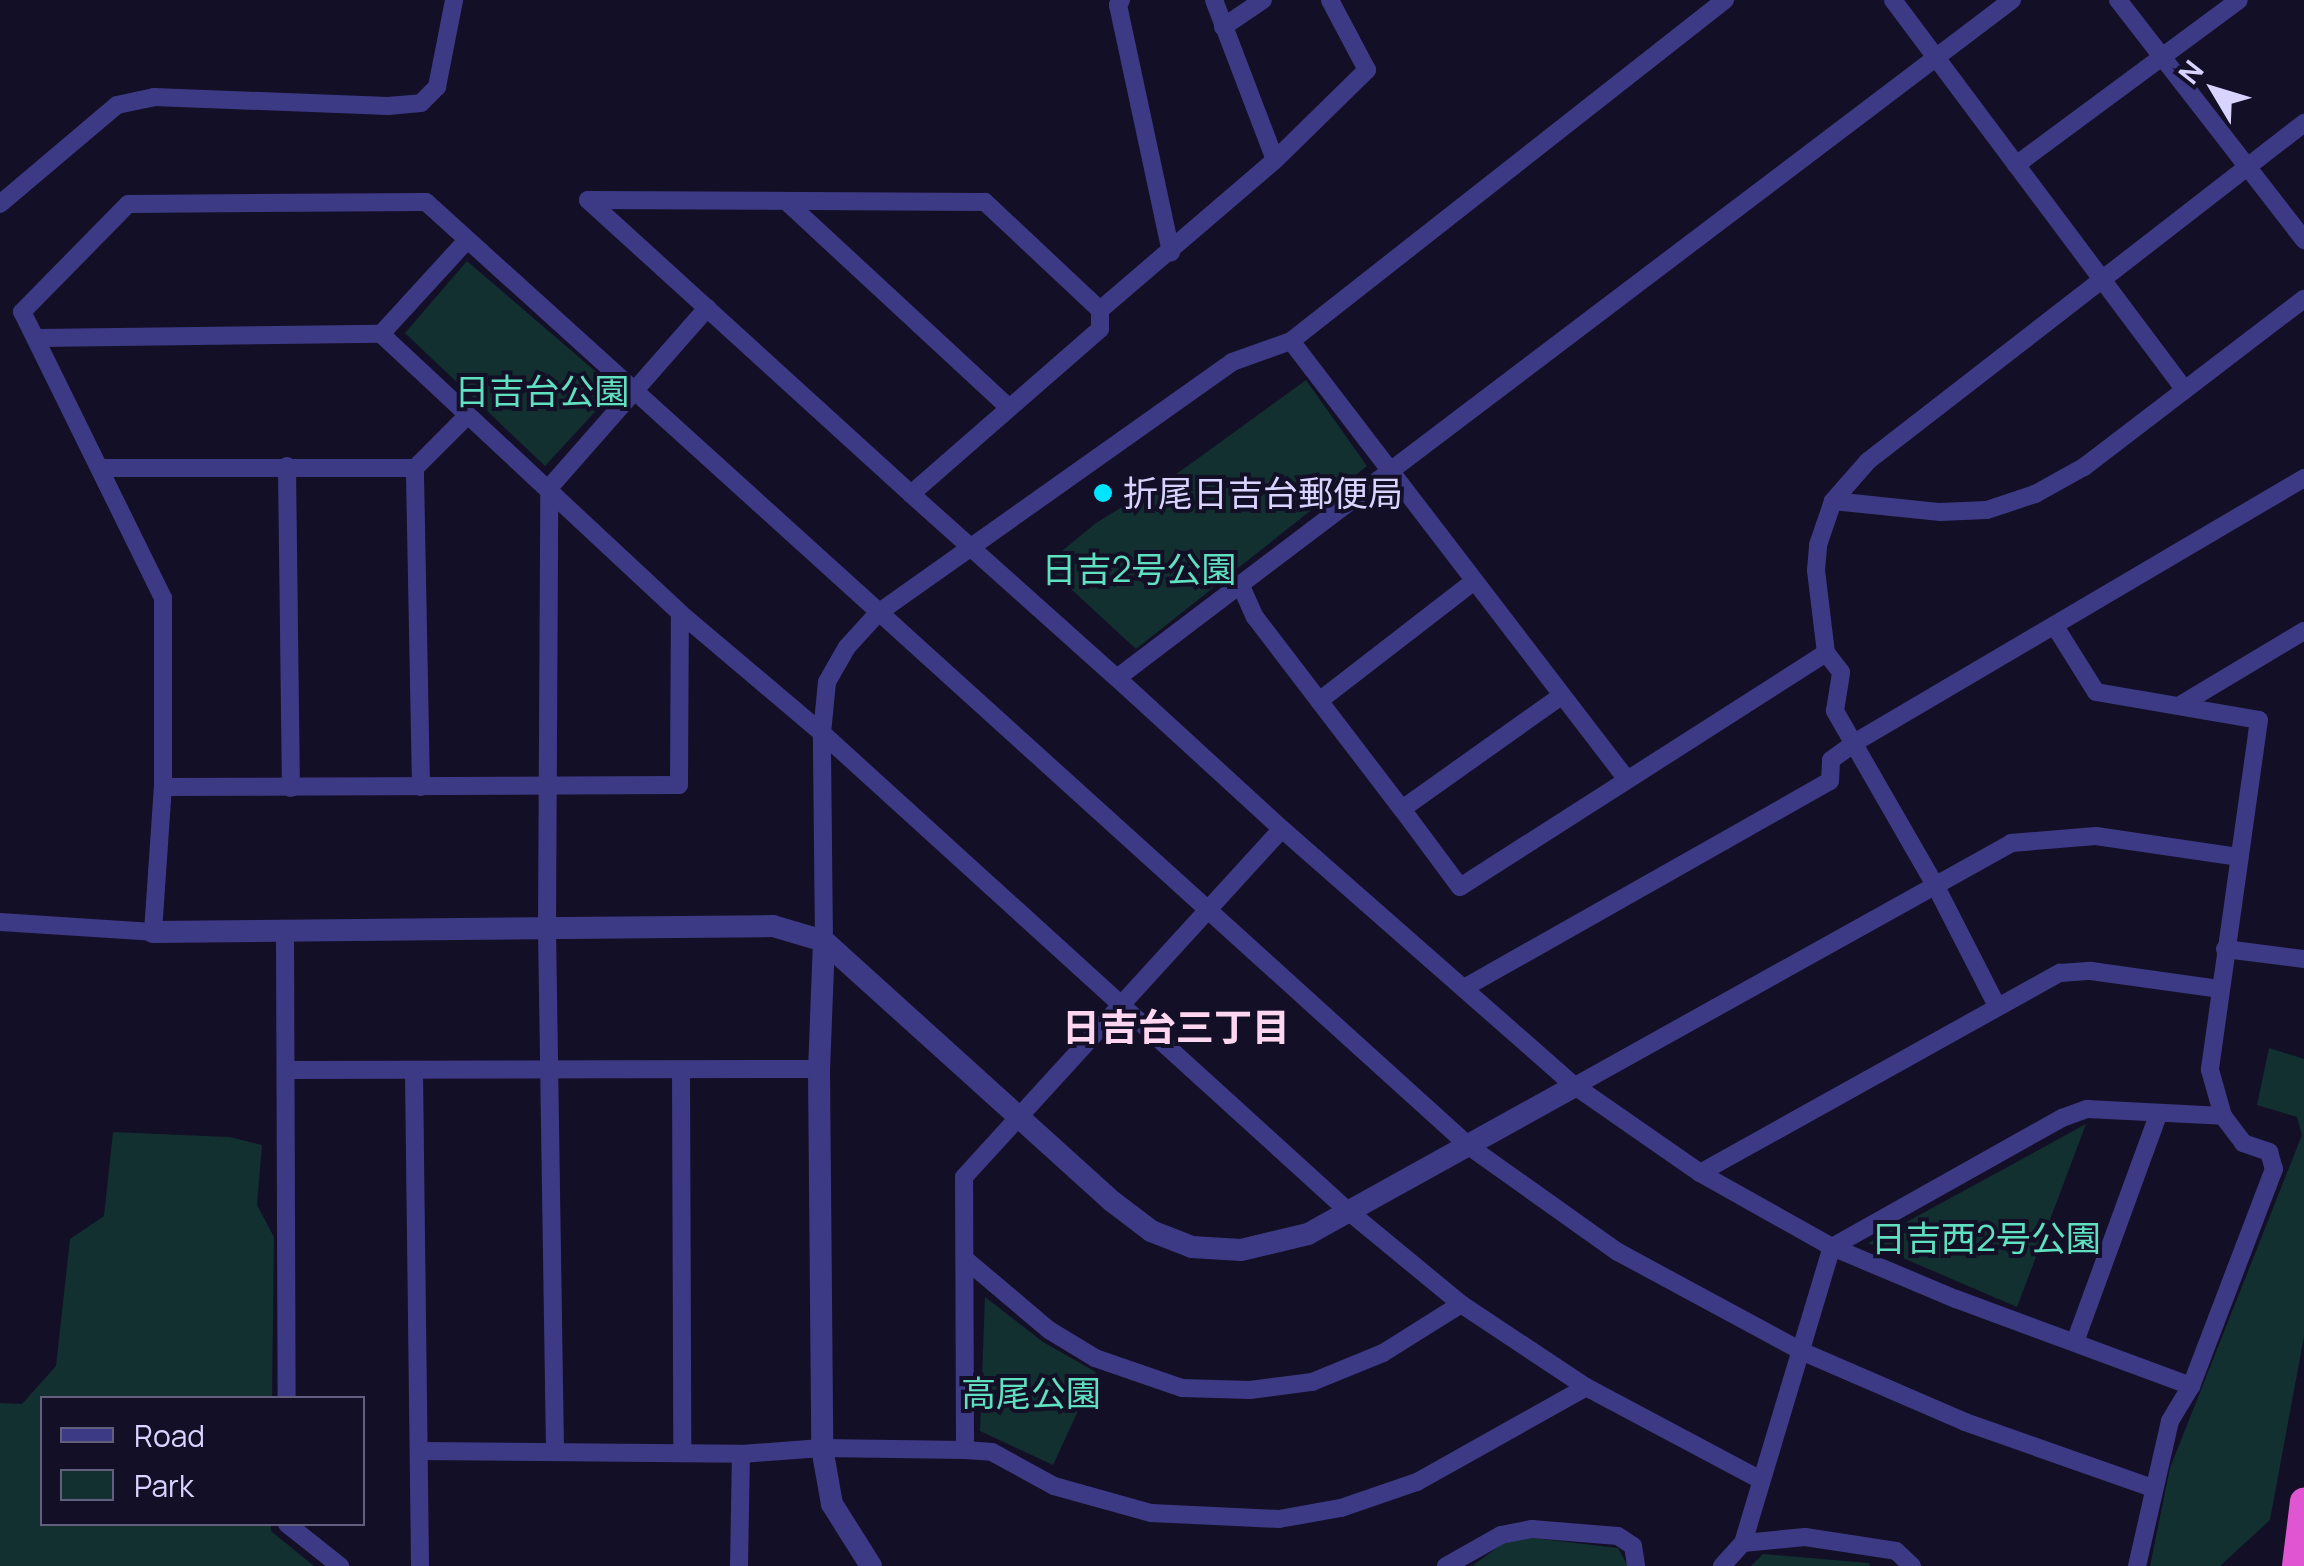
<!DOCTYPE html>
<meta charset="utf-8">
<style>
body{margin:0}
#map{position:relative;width:2304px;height:1566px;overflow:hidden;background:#130f26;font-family:Manrope,"Noto Sans JP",sans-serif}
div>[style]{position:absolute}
.green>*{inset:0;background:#12302f}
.minor>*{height:18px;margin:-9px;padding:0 9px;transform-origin:9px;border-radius:9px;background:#3d3a85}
.tertiary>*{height:22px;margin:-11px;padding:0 11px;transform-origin:11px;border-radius:11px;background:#3d3a85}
.trunk>*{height:28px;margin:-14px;padding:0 14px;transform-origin:14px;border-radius:14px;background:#e055d1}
.dots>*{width:28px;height:28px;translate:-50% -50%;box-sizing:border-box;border:5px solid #130f26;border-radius:50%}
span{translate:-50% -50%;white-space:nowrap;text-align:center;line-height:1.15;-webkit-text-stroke:8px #130f26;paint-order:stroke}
.park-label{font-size:35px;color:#5fe0c0}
.poi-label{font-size:35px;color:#d9d4ff}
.left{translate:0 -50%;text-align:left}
.neighbourhood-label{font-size:38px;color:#ffd6f0;font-weight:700}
.legend{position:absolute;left:40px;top:1396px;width:325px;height:130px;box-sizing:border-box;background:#130f26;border:2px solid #625e7d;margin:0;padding:12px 18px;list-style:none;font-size:30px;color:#d9d4ff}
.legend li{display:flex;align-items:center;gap:20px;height:50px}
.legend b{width:50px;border:2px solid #625e7d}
.north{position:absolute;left:2164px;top:40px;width:100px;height:100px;-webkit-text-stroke:8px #130f26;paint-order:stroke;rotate:308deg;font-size:28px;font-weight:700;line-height:40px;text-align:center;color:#d9d4ff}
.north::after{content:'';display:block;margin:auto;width:35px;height:45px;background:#d9d4ff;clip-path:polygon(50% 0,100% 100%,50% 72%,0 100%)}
</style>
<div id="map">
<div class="green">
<div style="clip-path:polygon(467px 261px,616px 389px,545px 466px,405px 333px)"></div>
<div style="clip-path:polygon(1306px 380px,1367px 466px,1136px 649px,1045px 565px,1096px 523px,1182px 470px)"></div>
<div style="clip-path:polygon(2269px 1048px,2304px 1059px,2304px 1336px,2270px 1520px,2220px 1566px,2150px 1566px,2170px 1468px,2302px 1135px,2297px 1117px,2257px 1105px)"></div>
<div style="clip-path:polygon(2086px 1124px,2017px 1307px,1868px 1243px)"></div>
<div style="clip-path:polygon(113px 1132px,229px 1137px,262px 1145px,257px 1205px,274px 1237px,272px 1398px,42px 1398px,42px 1524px,271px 1524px,271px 1531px,314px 1566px,0 1566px,0 1403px,22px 1404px,56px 1366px,70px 1239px,104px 1216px)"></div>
<div style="clip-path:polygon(985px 1297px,1043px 1342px,1096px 1372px,1053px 1465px,980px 1431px)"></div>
<div style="clip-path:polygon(1533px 1538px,1618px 1548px,1628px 1566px,1472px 1566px,1505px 1542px)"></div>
<div style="clip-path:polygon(1763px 1554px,1869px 1563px,1870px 1566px,1751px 1566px)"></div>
</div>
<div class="minor">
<div style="left:1121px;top:0;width:6px;rotate:121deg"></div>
<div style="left:1118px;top:5px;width:253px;rotate:77.9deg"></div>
<div style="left:1214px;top:0;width:171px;rotate:69.1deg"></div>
<div style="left:1893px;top:0;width:487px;rotate:53.2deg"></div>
<div style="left:2118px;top:0;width:304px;rotate:52.2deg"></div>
<div style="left:1223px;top:27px;width:48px;rotate:-34deg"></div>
<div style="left:2016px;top:165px;width:277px;rotate:-36.5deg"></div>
<div style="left:788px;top:203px;width:300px;rotate:42.8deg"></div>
<div style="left:0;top:204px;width:153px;rotate:-40.2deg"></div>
<div style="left:117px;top:105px;width:38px;rotate:-12deg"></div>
<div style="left:154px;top:97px;width:234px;rotate:2.2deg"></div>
<div style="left:388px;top:106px;width:33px;rotate:-5deg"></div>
<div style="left:421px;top:103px;width:23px;rotate:-45deg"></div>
<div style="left:437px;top:87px;width:89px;rotate:-78.9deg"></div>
<div style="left:1100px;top:310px;width:230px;rotate:-40.6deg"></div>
<div style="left:1275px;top:160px;width:129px;rotate:-44.4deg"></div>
<div style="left:1367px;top:70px;width:79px;rotate:-117.9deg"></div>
<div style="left:381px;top:334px;width:127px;rotate:-47.5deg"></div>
<div style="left:37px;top:338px;width:344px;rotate:-0.7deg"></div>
<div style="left:381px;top:334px;width:409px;rotate:43deg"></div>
<div style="left:680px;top:613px;width:186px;rotate:40.2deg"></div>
<div style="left:822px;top:733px;width:709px;rotate:42.26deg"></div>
<div style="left:1347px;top:1210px;width:148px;rotate:39.5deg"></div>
<div style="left:1461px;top:1304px;width:150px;rotate:33.6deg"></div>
<div style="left:1586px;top:1387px;width:198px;rotate:28deg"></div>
<div style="left:1291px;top:341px;width:549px;rotate:52.55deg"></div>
<div style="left:287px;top:466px;width:322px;rotate:89.3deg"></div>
<div style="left:100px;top:468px;width:315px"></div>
<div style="left:911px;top:494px;width:251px;rotate:-41.1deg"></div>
<div style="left:1100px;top:329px;width:19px;rotate:-90deg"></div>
<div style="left:1100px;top:310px;width:158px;rotate:-136.8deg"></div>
<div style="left:985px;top:202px;width:397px;rotate:-179.7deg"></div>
<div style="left:588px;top:200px;width:437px;rotate:42.3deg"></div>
<div style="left:911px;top:494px;width:276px;rotate:41.8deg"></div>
<div style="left:1117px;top:678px;width:224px;rotate:42.5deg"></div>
<div style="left:1282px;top:829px;width:390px;rotate:41.3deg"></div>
<div style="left:1575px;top:1086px;width:152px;rotate:34.8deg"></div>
<div style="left:1700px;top:1173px;width:151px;rotate:29.3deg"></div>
<div style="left:1832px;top:1247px;width:134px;rotate:22.8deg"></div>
<div style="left:1956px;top:1299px;width:251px;rotate:20.3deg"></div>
<div style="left:1833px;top:501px;width:108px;rotate:5.9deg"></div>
<div style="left:1940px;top:512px;width:47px;rotate:-2.4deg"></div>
<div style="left:1987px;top:510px;width:51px;rotate:-18.4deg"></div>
<div style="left:2035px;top:494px;width:56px;rotate:-28.9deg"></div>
<div style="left:2084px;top:467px;width:277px;rotate:-37.4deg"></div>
<div style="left:1241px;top:586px;width:34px;rotate:66deg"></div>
<div style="left:1255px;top:617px;width:242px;rotate:52.6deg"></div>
<div style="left:1402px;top:809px;width:195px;rotate:-35.4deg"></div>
<div style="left:2056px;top:628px;width:75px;rotate:58deg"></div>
<div style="left:2096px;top:692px;width:165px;rotate:9.7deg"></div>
<div style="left:2259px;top:720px;width:353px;rotate:98deg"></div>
<div style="left:2210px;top:1070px;width:48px;rotate:74.2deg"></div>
<div style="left:2223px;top:1116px;width:34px;rotate:53deg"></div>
<div style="left:2243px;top:1143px;width:28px;rotate:19deg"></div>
<div style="left:2269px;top:1152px;width:18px;rotate:74deg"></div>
<div style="left:2274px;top:1169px;width:232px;rotate:110.9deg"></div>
<div style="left:2191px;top:1386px;width:41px;rotate:121deg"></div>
<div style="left:2170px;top:1421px;width:149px;rotate:102.8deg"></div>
<div style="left:1117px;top:678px;width:1123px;rotate:-37.15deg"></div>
<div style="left:1319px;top:701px;width:196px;rotate:-37.7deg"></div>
<div style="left:2182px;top:704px;width:142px;rotate:-30.9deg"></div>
<div style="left:163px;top:787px;width:516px;rotate:-0.22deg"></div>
<div style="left:679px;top:785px;width:172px;rotate:-89.7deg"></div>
<div style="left:421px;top:787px;width:319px;rotate:-91.1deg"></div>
<div style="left:415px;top:468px;width:74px;rotate:-45deg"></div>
<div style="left:1402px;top:809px;width:97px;rotate:53.4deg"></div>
<div style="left:1460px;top:887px;width:434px;rotate:-32.6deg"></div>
<div style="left:0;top:922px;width:153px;rotate:3.7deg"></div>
<div style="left:153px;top:932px;width:145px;rotate:-86.1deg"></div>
<div style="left:163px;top:787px;width:189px;rotate:-90deg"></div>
<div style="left:163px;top:598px;width:319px;rotate:-116.2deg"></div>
<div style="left:22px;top:312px;width:151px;rotate:-45.5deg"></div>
<div style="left:128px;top:204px;width:298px;rotate:-0.4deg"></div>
<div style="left:426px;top:202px;width:1408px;rotate:42.15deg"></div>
<div style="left:1470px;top:1147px;width:181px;rotate:35.4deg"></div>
<div style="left:1618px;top:1252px;width:208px;rotate:28.4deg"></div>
<div style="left:1801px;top:1351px;width:179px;rotate:23.4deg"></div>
<div style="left:1965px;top:1422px;width:198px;rotate:19.4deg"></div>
<div style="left:285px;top:931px;width:467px;rotate:89.8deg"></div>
<div style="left:824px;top:941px;width:208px;rotate:-90.6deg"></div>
<div style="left:822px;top:733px;width:51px;rotate:-84.4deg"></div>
<div style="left:827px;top:682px;width:40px;rotate:-60.3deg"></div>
<div style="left:847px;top:647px;width:46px;rotate:-47.6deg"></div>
<div style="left:878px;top:613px;width:434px;rotate:-35.3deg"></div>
<div style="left:1232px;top:362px;width:63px;rotate:-19.6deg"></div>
<div style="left:1291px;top:341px;width:552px;rotate:-38.16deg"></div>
<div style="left:2225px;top:949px;width:80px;rotate:7.2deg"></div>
<div style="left:1464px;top:988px;width:420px;rotate:-29.5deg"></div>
<div style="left:1830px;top:781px;width:21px;rotate:-87deg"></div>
<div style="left:1831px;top:760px;width:29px;rotate:-36deg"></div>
<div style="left:1854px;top:743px;width:522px;rotate:-30.49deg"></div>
<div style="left:1997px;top:1006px;width:136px;rotate:-117.1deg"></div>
<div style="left:1935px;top:885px;width:201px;rotate:-119.9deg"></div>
<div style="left:1835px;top:711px;width:39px;rotate:-81deg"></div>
<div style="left:1841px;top:672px;width:24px;rotate:-128deg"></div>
<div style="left:1826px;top:653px;width:84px;rotate:-96.9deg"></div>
<div style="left:1816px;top:570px;width:25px;rotate:-85deg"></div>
<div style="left:1818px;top:545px;width:46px;rotate:-71.2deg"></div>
<div style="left:1833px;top:501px;width:53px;rotate:-48.8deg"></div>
<div style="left:1868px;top:461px;width:552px;rotate:-37.78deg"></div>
<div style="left:287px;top:1070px;width:532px;rotate:-0.11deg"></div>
<div style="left:681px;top:1071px;width:379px;rotate:89.8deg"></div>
<div style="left:414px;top:1073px;width:493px;rotate:89.3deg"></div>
<div style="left:1575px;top:1086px;width:499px;rotate:-29.1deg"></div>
<div style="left:2011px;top:843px;width:85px;rotate:-4.7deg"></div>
<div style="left:2096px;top:836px;width:145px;rotate:8.4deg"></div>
<div style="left:1700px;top:1173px;width:412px;rotate:-29.1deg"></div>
<div style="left:2060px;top:973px;width:31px;rotate:-4deg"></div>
<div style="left:2091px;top:971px;width:129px;rotate:8deg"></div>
<div style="left:965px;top:1259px;width:110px;rotate:40.2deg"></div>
<div style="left:1049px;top:1330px;width:54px;rotate:31.3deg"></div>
<div style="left:1095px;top:1358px;width:92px;rotate:19deg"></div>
<div style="left:1182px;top:1388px;width:68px;rotate:1.7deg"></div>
<div style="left:1250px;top:1390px;width:63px;rotate:-7.4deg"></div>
<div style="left:1312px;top:1382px;width:77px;rotate:-22.2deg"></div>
<div style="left:1383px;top:1353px;width:92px;rotate:-32.1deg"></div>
<div style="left:2075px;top:1342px;width:242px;rotate:-69.9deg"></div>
<div style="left:555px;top:1450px;width:521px;rotate:-90.88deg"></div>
<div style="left:547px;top:929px;width:441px;rotate:-89.7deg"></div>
<div style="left:549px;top:488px;width:240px;rotate:-48.7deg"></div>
<div style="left:965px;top:1450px;width:273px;rotate:-90.2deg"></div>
<div style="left:964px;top:1177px;width:471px;rotate:-47.6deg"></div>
<div style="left:420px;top:1451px;width:321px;rotate:0.5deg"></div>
<div style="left:741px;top:1454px;width:81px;rotate:-4.2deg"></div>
<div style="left:822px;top:1448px;width:143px;rotate:0.8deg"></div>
<div style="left:965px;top:1450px;width:27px;rotate:4deg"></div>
<div style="left:992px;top:1452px;width:71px;rotate:28.7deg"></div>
<div style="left:1054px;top:1486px;width:101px;rotate:15.6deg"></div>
<div style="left:1151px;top:1513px;width:128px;rotate:2.7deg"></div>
<div style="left:1279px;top:1519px;width:63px;rotate:-10.1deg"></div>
<div style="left:1341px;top:1508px;width:80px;rotate:-18.9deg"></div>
<div style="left:1417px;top:1482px;width:194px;rotate:-29.3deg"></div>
<div style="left:287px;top:1524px;width:68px;rotate:38.4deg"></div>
<div style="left:1743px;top:1543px;width:62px;rotate:-5.5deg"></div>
<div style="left:1805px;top:1537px;width:92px;rotate:8.7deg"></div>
<div style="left:1896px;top:1551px;width:22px;rotate:43deg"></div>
<div style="left:739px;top:1566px;width:112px;rotate:-89deg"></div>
<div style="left:1446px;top:1566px;width:63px;rotate:-29.4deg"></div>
<div style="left:1501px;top:1535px;width:32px;rotate:-11deg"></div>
<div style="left:1532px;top:1529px;width:86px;rotate:4.7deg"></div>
<div style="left:1618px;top:1536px;width:18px;rotate:34deg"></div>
<div style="left:1633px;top:1546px;width:20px;rotate:81deg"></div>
<div style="left:1722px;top:1566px;width:31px;rotate:-48deg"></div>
<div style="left:1743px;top:1543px;width:309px;rotate:-73.3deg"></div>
<div style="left:1832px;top:1247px;width:264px;rotate:-29.3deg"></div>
<div style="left:2062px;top:1118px;width:27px;rotate:-20deg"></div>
<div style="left:2087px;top:1109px;width:136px;rotate:2.9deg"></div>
</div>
<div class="tertiary">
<div style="left:153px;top:932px;width:620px;rotate:-0.55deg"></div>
<div style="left:773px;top:926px;width:53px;rotate:16.4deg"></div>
<div style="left:824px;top:941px;width:389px;rotate:42.1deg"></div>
<div style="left:1113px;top:1202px;width:48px;rotate:37.3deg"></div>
<div style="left:1151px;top:1231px;width:44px;rotate:21.3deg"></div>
<div style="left:1192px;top:1247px;width:49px;rotate:3.5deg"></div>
<div style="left:1241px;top:1250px;width:69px;rotate:-13.4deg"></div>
<div style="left:1308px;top:1234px;width:305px;rotate:-29deg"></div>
<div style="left:824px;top:941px;width:128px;rotate:92.2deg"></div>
<div style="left:819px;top:1069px;width:379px;rotate:89.5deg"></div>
<div style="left:822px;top:1448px;width:57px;rotate:79.9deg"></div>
<div style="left:832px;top:1504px;width:73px;rotate:57.8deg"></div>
</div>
<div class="trunk">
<div style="left:2296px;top:1566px;width:65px;rotate:-83deg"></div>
</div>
<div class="dots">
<div style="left:1103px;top:493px;background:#00e5ff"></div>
</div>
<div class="park-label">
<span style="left:542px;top:391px">日吉台公園</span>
<span style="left:1139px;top:569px">日吉2号公園</span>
<span style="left:1986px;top:1238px">日吉西2号公園</span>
<span style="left:1031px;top:1393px">高尾公園</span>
</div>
<div class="poi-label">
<span class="left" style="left:1123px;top:493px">折尾日吉台郵便局</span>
</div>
<div class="neighbourhood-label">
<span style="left:1176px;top:1027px">日吉台三丁目</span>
</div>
<ul class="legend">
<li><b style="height:12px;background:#3d3a85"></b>Road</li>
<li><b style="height:28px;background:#12302f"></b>Park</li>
</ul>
<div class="north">N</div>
</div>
